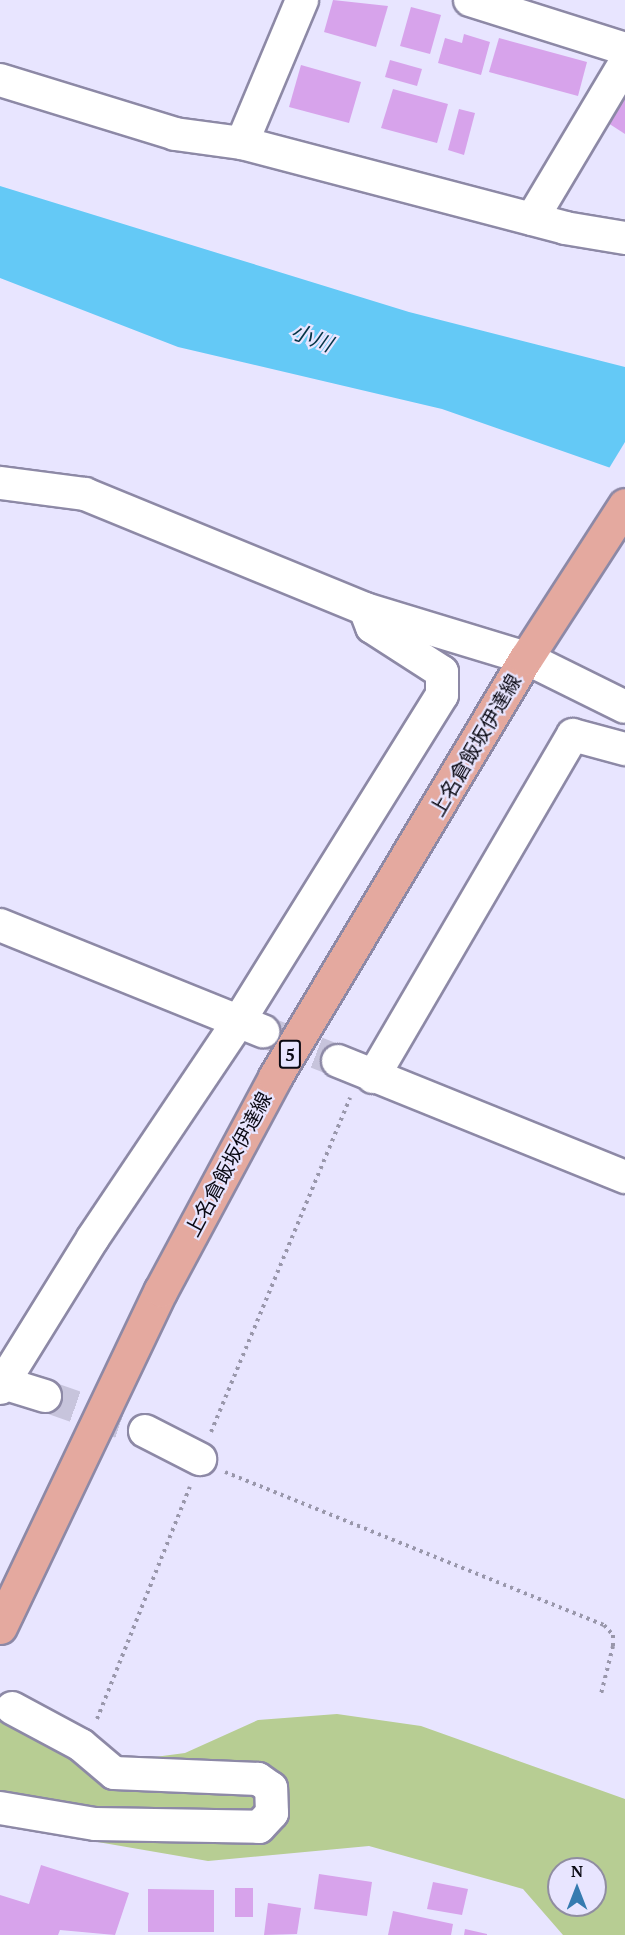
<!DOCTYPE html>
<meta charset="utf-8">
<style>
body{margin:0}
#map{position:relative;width:625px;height:1935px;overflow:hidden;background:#e8e5ff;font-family:"PT Serif","Noto Sans JP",serif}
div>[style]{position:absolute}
.green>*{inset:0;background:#b7cd93}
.water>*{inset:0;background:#64c9f6}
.pier>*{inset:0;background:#e8e5ff}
.building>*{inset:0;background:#d7a3eb}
.minor-tunnel>*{height:32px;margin-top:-16px;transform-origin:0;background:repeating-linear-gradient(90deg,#c7c4dc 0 32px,transparent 0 48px)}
.path>*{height:4px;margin-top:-2px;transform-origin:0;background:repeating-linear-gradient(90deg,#9997ab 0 3px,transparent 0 7.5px)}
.roads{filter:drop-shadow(2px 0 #8d89a6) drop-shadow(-2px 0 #8d89a6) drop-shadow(0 2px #8d89a6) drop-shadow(0 -2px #8d89a6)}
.minor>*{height:32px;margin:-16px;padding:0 16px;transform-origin:16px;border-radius:16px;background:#fff}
.primary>*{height:33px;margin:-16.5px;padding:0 16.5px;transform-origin:16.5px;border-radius:16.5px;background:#e4a99f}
span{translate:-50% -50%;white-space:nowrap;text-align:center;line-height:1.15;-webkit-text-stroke:4.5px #e8e5ff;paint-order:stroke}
.shield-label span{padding:2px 4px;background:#e8e5ff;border:2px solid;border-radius:4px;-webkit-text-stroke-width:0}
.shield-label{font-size:18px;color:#0b0a14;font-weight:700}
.street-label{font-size:20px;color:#0b0a14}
.water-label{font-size:21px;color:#043446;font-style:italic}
.north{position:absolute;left:547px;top:1857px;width:60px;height:60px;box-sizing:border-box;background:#e8e5ff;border:2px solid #908da1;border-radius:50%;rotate:0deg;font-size:16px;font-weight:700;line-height:24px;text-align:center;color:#0b0a14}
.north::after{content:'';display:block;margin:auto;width:21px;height:27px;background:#367bb0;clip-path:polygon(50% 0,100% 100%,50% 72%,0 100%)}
</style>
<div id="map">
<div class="green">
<div style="clip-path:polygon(evenodd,337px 1714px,421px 1726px,625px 1799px,625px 1935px,563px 1935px,523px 1889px,369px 1846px,208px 1861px,57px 1835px,0 1815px,0 1719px,102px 1764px,185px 1753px,258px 1720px,337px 1714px,559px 1869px,595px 1869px,595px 1905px,559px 1905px,559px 1869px)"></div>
</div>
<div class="water">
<div style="clip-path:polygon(0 186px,409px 312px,625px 367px,625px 473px,442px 409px,178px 347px,0 278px)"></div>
</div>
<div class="pier">
<div style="clip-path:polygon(625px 442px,625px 476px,608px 470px)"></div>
</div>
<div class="building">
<div style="clip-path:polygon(333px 0,388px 6px,376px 47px,324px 32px)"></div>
<div style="clip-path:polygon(411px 7px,441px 15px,430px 54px,400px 46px)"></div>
<div style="clip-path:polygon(464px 34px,490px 42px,481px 75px,438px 63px,445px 38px,462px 43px)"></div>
<div style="clip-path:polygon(499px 38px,587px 62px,578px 96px,489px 72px)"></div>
<div style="clip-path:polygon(390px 60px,422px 69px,417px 86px,385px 77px)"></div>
<div style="clip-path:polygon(301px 65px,361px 82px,349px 123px,289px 107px)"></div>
<div style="clip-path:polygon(393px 89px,448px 104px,437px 143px,381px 128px)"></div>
<div style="clip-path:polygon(625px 96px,625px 134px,608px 123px)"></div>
<div style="clip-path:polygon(459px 109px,475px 113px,464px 155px,448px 150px)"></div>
<div style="clip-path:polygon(41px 1865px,129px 1893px,115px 1935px,60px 1930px,58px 1935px,0 1935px,0 1895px,29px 1904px)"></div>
<div style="clip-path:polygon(319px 1874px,372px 1882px,367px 1916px,314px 1909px)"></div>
<div style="clip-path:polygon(433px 1882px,468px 1889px,462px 1915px,427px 1909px)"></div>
<div style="clip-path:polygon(235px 1888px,253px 1888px,253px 1917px,235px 1917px)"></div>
<div style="clip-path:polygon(148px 1889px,214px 1890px,214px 1932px,148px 1932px)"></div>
<div style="clip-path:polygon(268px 1903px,301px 1908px,297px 1934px,264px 1935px)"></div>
<div style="clip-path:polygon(393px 1911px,453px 1924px,451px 1935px,388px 1935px)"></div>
<div style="clip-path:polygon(465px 1929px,487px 1934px,487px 1935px,464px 1935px)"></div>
</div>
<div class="minor-tunnel">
<div style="left:272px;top:1035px;width:71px;rotate:21.5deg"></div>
<div style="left:45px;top:1396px;width:106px;rotate:19.3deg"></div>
</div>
<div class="path">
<div style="left:211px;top:1432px;width:362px;rotate:-67.4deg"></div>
<div style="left:225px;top:1472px;width:409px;rotate:22deg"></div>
<div style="left:604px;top:1625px;width:13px;rotate:48deg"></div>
<div style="left:613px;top:1635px;width:11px;rotate:90deg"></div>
<div style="left:613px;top:1646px;width:49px;rotate:104deg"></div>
<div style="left:97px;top:1719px;width:250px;rotate:-68.2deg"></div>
</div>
<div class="roads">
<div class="minor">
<div style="left:470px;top:0;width:163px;rotate:17.5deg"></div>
<div style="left:0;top:80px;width:183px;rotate:17.1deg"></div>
<div style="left:175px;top:134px;width:68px;rotate:7.7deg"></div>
<div style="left:242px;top:143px;width:334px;rotate:14.7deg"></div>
<div style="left:565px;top:228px;width:61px;rotate:9.5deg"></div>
<div style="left:242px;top:143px;width:155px;rotate:-67.2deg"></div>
<div style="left:532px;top:219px;width:182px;rotate:-59.2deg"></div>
<div style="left:0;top:483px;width:86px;rotate:7.4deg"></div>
<div style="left:85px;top:494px;width:303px;rotate:22.3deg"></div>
<div style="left:365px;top:609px;width:168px;rotate:16.9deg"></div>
<div style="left:526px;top:658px;width:110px;rotate:26.3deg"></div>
<div style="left:0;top:925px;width:284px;rotate:22deg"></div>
<div style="left:338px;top:1061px;width:310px;rotate:22deg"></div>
<div style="left:373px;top:1077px;width:396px;rotate:-59.7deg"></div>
<div style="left:573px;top:735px;width:54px;rotate:15.1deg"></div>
<div style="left:3px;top:1383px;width:44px;rotate:17.2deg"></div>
<div style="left:0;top:1388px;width:176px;rotate:-58.2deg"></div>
<div style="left:93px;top:1238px;width:262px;rotate:-56.1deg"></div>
<div style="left:239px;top:1021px;width:384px;rotate:-58.1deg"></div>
<div style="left:442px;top:695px;width:23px;rotate:-90deg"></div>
<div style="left:442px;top:672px;width:83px;rotate:-147.3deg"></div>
<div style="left:372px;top:627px;width:19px;rotate:-111deg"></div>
<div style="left:145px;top:1431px;width:62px;rotate:27deg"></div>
<div style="left:0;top:1808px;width:96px;rotate:9.6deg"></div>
<div style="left:95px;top:1824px;width:164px;rotate:1deg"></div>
<div style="left:259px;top:1827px;width:19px;rotate:-47deg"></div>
<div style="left:272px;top:1813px;width:25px;rotate:-92deg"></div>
<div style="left:271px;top:1788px;width:16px;rotate:-145deg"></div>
<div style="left:258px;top:1779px;width:144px;rotate:-177.6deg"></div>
<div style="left:114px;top:1773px;width:43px;rotate:-139.7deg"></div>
<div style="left:81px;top:1745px;width:78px;rotate:-151.8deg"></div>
</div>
<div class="primary">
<div style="left:0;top:1627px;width:373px;rotate:-64.5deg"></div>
<div style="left:161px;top:1290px;width:242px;rotate:-61.8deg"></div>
<div style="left:275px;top:1077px;width:488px;rotate:-59.1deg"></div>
<div style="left:526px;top:658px;width:182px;rotate:-57.1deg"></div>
</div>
</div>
<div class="shield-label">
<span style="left:290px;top:1054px">5</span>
</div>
<div class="street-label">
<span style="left:475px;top:745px;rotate:-60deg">上名倉飯坂伊達線</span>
<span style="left:228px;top:1164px;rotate:-62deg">上名倉飯坂伊達線</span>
</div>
<div class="water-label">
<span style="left:312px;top:337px;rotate:21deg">小川</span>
</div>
<div class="north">N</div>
</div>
